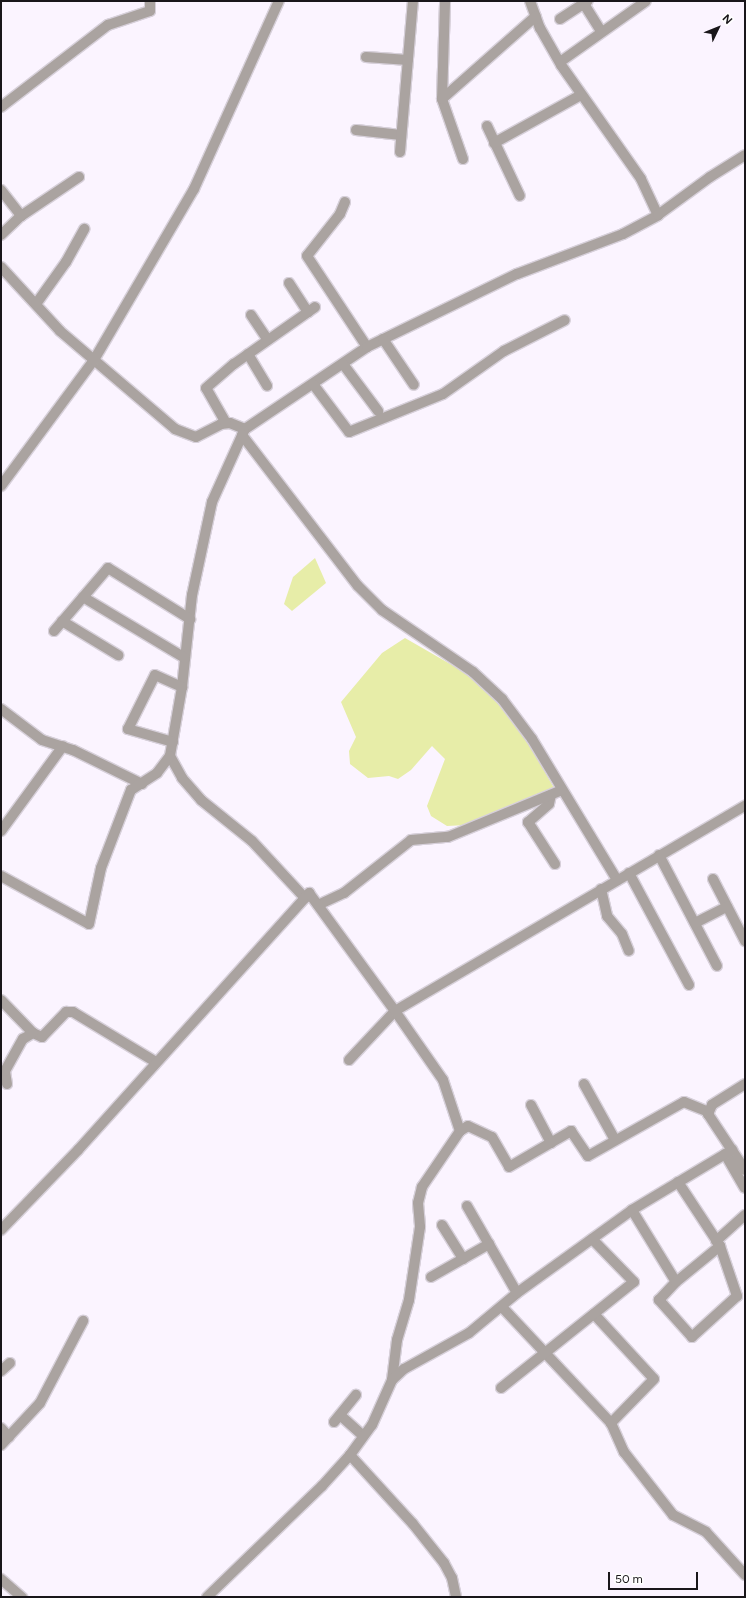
<!DOCTYPE html>
<style>
body{margin:0}
#map{position:relative;width:746px;height:1598px;overflow:hidden;background:#fbf4ff;font-family:Figtree,sans-serif}
div>[style]{position:absolute}
.green>*{inset:0;background:#e7eda8}
.roads{filter:drop-shadow(1px 0 #d7d0da) drop-shadow(-1px 0 #d7d0da) drop-shadow(0 1px #d7d0da) drop-shadow(0 -1px #d7d0da)}
.minor>*{height:10px;margin:-5px;padding:0 5px;transform-origin:5px;border-radius:5px;background:#aaa3a0}
span{translate:-50% -50%;white-space:nowrap;text-align:center;line-height:1.15;-webkit-text-stroke:3.5px #fff;paint-order:stroke}
.frame{position:absolute;inset:0;border:2px solid #19161a;pointer-events:none}
.north{position:absolute;left:698px;top:8px;width:40px;height:40px;-webkit-text-stroke:3px #fff;paint-order:stroke;rotate:47deg;font-size:11px;font-weight:700;line-height:16px;text-align:center;color:#19161a}
.north::after{content:'';display:block;margin:auto;width:14px;height:18px;background:#19161a;clip-path:polygon(50% 0,100% 100%,50% 72%,0 100%)}
.scale{position:absolute;left:608px;top:1572px;width:90px;height:18px;box-sizing:border-box;border:2px solid #19161a;border-top:0;padding-left:5px;font-size:12px;line-height:14px;white-space:nowrap;color:#19161a;-webkit-text-stroke:3px #fff;paint-order:stroke}
</style>
<div id="map">
<div class="green">
<div style="clip-path:polygon(315px 558px,326px 583px,292px 611px,284px 604px,293px 577px)"></div>
<div style="clip-path:polygon(405px 638px,471px 676px,501px 705px,529px 744px,554px 788px,466px 825px,447px 826px,431px 816px,427px 806px,445px 759px,432px 746px,411px 770px,398px 779px,389px 776px,368px 778px,350px 764px,349px 751px,356px 737px,341px 702px,382px 653px)"></div>
</div>
<div class="roads">
<div class="minor">
<div style="left:530px;top:1px;width:29px;rotate:70deg"></div>
<div style="left:540px;top:28px;width:43px;rotate:60.4deg"></div>
<div style="left:561px;top:65px;width:139px;rotate:54.9deg"></div>
<div style="left:641px;top:179px;width:40px;rotate:65deg"></div>
<div style="left:584px;top:4px;width:32px;rotate:58deg"></div>
<div style="left:560px;top:19px;width:33px;rotate:-33deg"></div>
<div style="left:366px;top:57px;width:42px;rotate:4.1deg"></div>
<div style="left:560px;top:62px;width:105px;rotate:-35.3deg"></div>
<div style="left:442px;top:99px;width:98px;rotate:-88.2deg"></div>
<div style="left:1px;top:107px;width:135px;rotate:-37.5deg"></div>
<div style="left:108px;top:25px;width:44px;rotate:-18.4deg"></div>
<div style="left:150px;top:11px;width:10px;rotate:-90deg"></div>
<div style="left:487px;top:126px;width:77px;rotate:64.8deg"></div>
<div style="left:356px;top:130px;width:45px;rotate:6.3deg"></div>
<div style="left:494px;top:143px;width:99px;rotate:-28.9deg"></div>
<div style="left:400px;top:152px;width:152px;rotate:-85.1deg"></div>
<div style="left:463px;top:159px;width:64px;rotate:-109.3deg"></div>
<div style="left:442px;top:99px;width:125px;rotate:-41.4deg"></div>
<div style="left:1px;top:190px;width:33px;rotate:52deg"></div>
<div style="left:345px;top:202px;width:13px;rotate:113deg"></div>
<div style="left:340px;top:214px;width:53px;rotate:128.2deg"></div>
<div style="left:307px;top:256px;width:109px;rotate:56.6deg"></div>
<div style="left:1px;top:235px;width:28px;rotate:-44deg"></div>
<div style="left:21px;top:216px;width:70px;rotate:-33.9deg"></div>
<div style="left:1px;top:267px;width:87px;rotate:47.3deg"></div>
<div style="left:60px;top:331px;width:151px;rotate:40.4deg"></div>
<div style="left:175px;top:429px;width:22px;rotate:21deg"></div>
<div style="left:196px;top:437px;width:28px;rotate:-27deg"></div>
<div style="left:221px;top:424px;width:9px;rotate:-6deg"></div>
<div style="left:230px;top:423px;width:16px;rotate:22deg"></div>
<div style="left:245px;top:429px;width:147px;rotate:-33.9deg"></div>
<div style="left:367px;top:347px;width:167px;rotate:-26deg"></div>
<div style="left:517px;top:274px;width:113px;rotate:-20.7deg"></div>
<div style="left:623px;top:234px;width:40px;rotate:-28deg"></div>
<div style="left:658px;top:215px;width:64px;rotate:-36.2deg"></div>
<div style="left:710px;top:177px;width:41px;rotate:-32.2deg"></div>
<div style="left:289px;top:283px;width:35px;rotate:57deg"></div>
<div style="left:36px;top:304px;width:52px;rotate:-54.5deg"></div>
<div style="left:66px;top:262px;width:38px;rotate:-61deg"></div>
<div style="left:251px;top:315px;width:30px;rotate:56deg"></div>
<div style="left:383px;top:339px;width:55px;rotate:56deg"></div>
<div style="left:248px;top:354px;width:37px;rotate:59deg"></div>
<div style="left:343px;top:364px;width:59px;rotate:53.3deg"></div>
<div style="left:313px;top:384px;width:60px;rotate:53.1deg"></div>
<div style="left:349px;top:432px;width:101px;rotate:-22deg"></div>
<div style="left:443px;top:394px;width:75px;rotate:-35.2deg"></div>
<div style="left:504px;top:351px;width:68px;rotate:-26.9deg"></div>
<div style="left:226px;top:423px;width:40px;rotate:-119.7deg"></div>
<div style="left:206px;top:388px;width:37px;rotate:-41deg"></div>
<div style="left:234px;top:364px;width:99px;rotate:-35.1deg"></div>
<div style="left:244px;top:431px;width:78px;rotate:114.3deg"></div>
<div style="left:212px;top:502px;width:95px;rotate:102.1deg"></div>
<div style="left:192px;top:595px;width:93px;rotate:96.2deg"></div>
<div style="left:182px;top:687px;width:70px;rotate:99.9deg"></div>
<div style="left:170px;top:756px;width:25px;rotate:61deg"></div>
<div style="left:182px;top:778px;width:29px;rotate:49deg"></div>
<div style="left:201px;top:800px;width:65px;rotate:38.8deg"></div>
<div style="left:252px;top:841px;width:78px;rotate:47.1deg"></div>
<div style="left:242px;top:435px;width:190px;rotate:52.5deg"></div>
<div style="left:358px;top:586px;width:34px;rotate:45deg"></div>
<div style="left:382px;top:610px;width:110px;rotate:34.3deg"></div>
<div style="left:473px;top:672px;width:40px;rotate:43deg"></div>
<div style="left:502px;top:699px;width:50px;rotate:53.1deg"></div>
<div style="left:532px;top:739px;width:165px;rotate:58.9deg"></div>
<div style="left:1px;top:486px;width:157px;rotate:-53.6deg"></div>
<div style="left:94px;top:360px;width:198px;rotate:-59.7deg"></div>
<div style="left:194px;top:189px;width:206px;rotate:-65.7deg"></div>
<div style="left:83px;top:597px;width:119px;rotate:30.9deg"></div>
<div style="left:62px;top:621px;width:66px;rotate:31.3deg"></div>
<div style="left:54px;top:631px;width:83px;rotate:-49.4deg"></div>
<div style="left:108px;top:568px;width:97px;rotate:31.9deg"></div>
<div style="left:1px;top:709px;width:51px;rotate:37.1deg"></div>
<div style="left:42px;top:740px;width:33px;rotate:18deg"></div>
<div style="left:73px;top:750px;width:77px;rotate:26.2deg"></div>
<div style="left:173px;top:742px;width:47px;rotate:-163.9deg"></div>
<div style="left:128px;top:729px;width:60px;rotate:-63.4deg"></div>
<div style="left:155px;top:675px;width:30px;rotate:24deg"></div>
<div style="left:551px;top:795px;width:9px;rotate:103deg"></div>
<div style="left:549px;top:804px;width:28px;rotate:139deg"></div>
<div style="left:528px;top:822px;width:50px;rotate:57.3deg"></div>
<div style="left:1px;top:831px;width:105px;rotate:-53.9deg"></div>
<div style="left:659px;top:855px;width:125px;rotate:62.4deg"></div>
<div style="left:629px;top:873px;width:127px;rotate:61.8deg"></div>
<div style="left:1px;top:876px;width:100px;rotate:28.6deg"></div>
<div style="left:89px;top:924px;width:57px;rotate:-77.9deg"></div>
<div style="left:101px;top:868px;width:84px;rotate:-69deg"></div>
<div style="left:131px;top:790px;width:31px;rotate:-33deg"></div>
<div style="left:157px;top:773px;width:21px;rotate:-53deg"></div>
<div style="left:713px;top:879px;width:70px;rotate:62.7deg"></div>
<div style="left:601px;top:889px;width:28px;rotate:77deg"></div>
<div style="left:607px;top:916px;width:23px;rotate:50deg"></div>
<div style="left:622px;top:934px;width:18px;rotate:68deg"></div>
<div style="left:318px;top:905px;width:29px;rotate:-25deg"></div>
<div style="left:344px;top:893px;width:85px;rotate:-38.3deg"></div>
<div style="left:411px;top:840px;width:37px;rotate:-5deg"></div>
<div style="left:448px;top:837px;width:123px;rotate:-22.4deg"></div>
<div style="left:695px;top:923px;width:36px;rotate:-27deg"></div>
<div style="left:1px;top:1000px;width:46px;rotate:45.9deg"></div>
<div style="left:33px;top:1033px;width:10px;rotate:24deg"></div>
<div style="left:42px;top:1037px;width:35px;rotate:-46deg"></div>
<div style="left:66px;top:1012px;width:7px"></div>
<div style="left:73px;top:1012px;width:97px;rotate:31.1deg"></div>
<div style="left:349px;top:1060px;width:67px;rotate:-46.8deg"></div>
<div style="left:395px;top:1011px;width:84px;rotate:55.2deg"></div>
<div style="left:443px;top:1080px;width:54px;rotate:71.6deg"></div>
<div style="left:460px;top:1131px;width:68px;rotate:124.2deg"></div>
<div style="left:422px;top:1187px;width:16px;rotate:104deg"></div>
<div style="left:418px;top:1203px;width:24px;rotate:85deg"></div>
<div style="left:420px;top:1227px;width:74px;rotate:98.6deg"></div>
<div style="left:409px;top:1300px;width:42px;rotate:106.7deg"></div>
<div style="left:397px;top:1340px;width:40px;rotate:97.1deg"></div>
<div style="left:7px;top:1084px;width:13px;rotate:-99deg"></div>
<div style="left:5px;top:1071px;width:37px;rotate:-61deg"></div>
<div style="left:23px;top:1039px;width:12px;rotate:-31deg"></div>
<div style="left:584px;top:1084px;width:64px;rotate:61deg"></div>
<div style="left:745px;top:1084px;width:39px;rotate:148deg"></div>
<div style="left:712px;top:1105px;width:10px;rotate:114deg"></div>
<div style="left:708px;top:1114px;width:67px;rotate:56.5deg"></div>
<div style="left:531px;top:1105px;width:43px;rotate:62.2deg"></div>
<div style="left:460px;top:1131px;width:9px;rotate:-32deg"></div>
<div style="left:468px;top:1126px;width:26px;rotate:25deg"></div>
<div style="left:492px;top:1137px;width:34px;rotate:60deg"></div>
<div style="left:509px;top:1167px;width:72px;rotate:-30.1deg"></div>
<div style="left:571px;top:1131px;width:30px;rotate:56deg"></div>
<div style="left:588px;top:1156px;width:110px;rotate:-29.4deg"></div>
<div style="left:684px;top:1102px;width:27px;rotate:22deg"></div>
<div style="left:725px;top:1154px;width:39px;rotate:60deg"></div>
<div style="left:678px;top:1182px;width:77px;rotate:56.7deg"></div>
<div style="left:467px;top:1206px;width:100px;rotate:60.1deg"></div>
<div style="left:632px;top:1210px;width:84px;rotate:58.6deg"></div>
<div style="left:442px;top:1225px;width:40px;rotate:58deg"></div>
<div style="left:1px;top:1230px;width:111px;rotate:-46.1deg"></div>
<div style="left:78px;top:1150px;width:346px;rotate:-48deg"></div>
<div style="left:309px;top:893px;width:146px;rotate:53.9deg"></div>
<div style="left:395px;top:1011px;width:406px;rotate:-30.4deg"></div>
<div style="left:716px;top:1241px;width:39px;rotate:-42deg"></div>
<div style="left:720px;top:1246px;width:53px;rotate:71.2deg"></div>
<div style="left:737px;top:1296px;width:61px;rotate:137.7deg"></div>
<div style="left:692px;top:1337px;width:50px;rotate:-131.7deg"></div>
<div style="left:659px;top:1300px;width:25px;rotate:-47deg"></div>
<div style="left:676px;top:1282px;width:57px;rotate:-39.3deg"></div>
<div style="left:431px;top:1277px;width:67px;rotate:-29.6deg"></div>
<div style="left:502px;top:1307px;width:159px;rotate:46.8deg"></div>
<div style="left:611px;top:1423px;width:32px;rotate:66deg"></div>
<div style="left:624px;top:1452px;width:80px;rotate:52.1deg"></div>
<div style="left:673px;top:1515px;width:37px;rotate:27deg"></div>
<div style="left:706px;top:1532px;width:58px;rotate:47.8deg"></div>
<div style="left:594px;top:1314px;width:88px;rotate:47.3deg"></div>
<div style="left:654px;top:1379px;width:62px;rotate:134.3deg"></div>
<div style="left:1px;top:1371px;width:12px;rotate:-42deg"></div>
<div style="left:501px;top:1388px;width:170px;rotate:-38.6deg"></div>
<div style="left:634px;top:1282px;width:60px;rotate:-134.3deg"></div>
<div style="left:340px;top:1415px;width:31px;rotate:42deg"></div>
<div style="left:334px;top:1422px;width:35px;rotate:-51deg"></div>
<div style="left:1px;top:1428px;width:12px;rotate:48deg"></div>
<div style="left:1px;top:1445px;width:57px;rotate:-47.1deg"></div>
<div style="left:40px;top:1403px;width:93px;rotate:-62.3deg"></div>
<div style="left:350px;top:1455px;width:93px;rotate:47.6deg"></div>
<div style="left:413px;top:1524px;width:50px;rotate:51.5deg"></div>
<div style="left:444px;top:1563px;width:17px;rotate:62deg"></div>
<div style="left:452px;top:1578px;width:19px;rotate:78deg"></div>
<div style="left:1px;top:1579px;width:28px;rotate:41deg"></div>
<div style="left:207px;top:1597px;width:160px;rotate:-44deg"></div>
<div style="left:322px;top:1486px;width:42px;rotate:-47.9deg"></div>
<div style="left:350px;top:1455px;width:37px;rotate:-54deg"></div>
<div style="left:372px;top:1425px;width:49px;rotate:-66deg"></div>
<div style="left:392px;top:1380px;width:16px;rotate:-43deg"></div>
<div style="left:404px;top:1369px;width:74px;rotate:-29deg"></div>
<div style="left:469px;top:1333px;width:62px;rotate:-39.8deg"></div>
<div style="left:517px;top:1293px;width:142px;rotate:-35.8deg"></div>
<div style="left:632px;top:1210px;width:117px;rotate:-31deg"></div>
</div>
</div>
<div class="frame"></div>
<div class="north">N</div>
<div class="scale">50 m</div>
</div>
